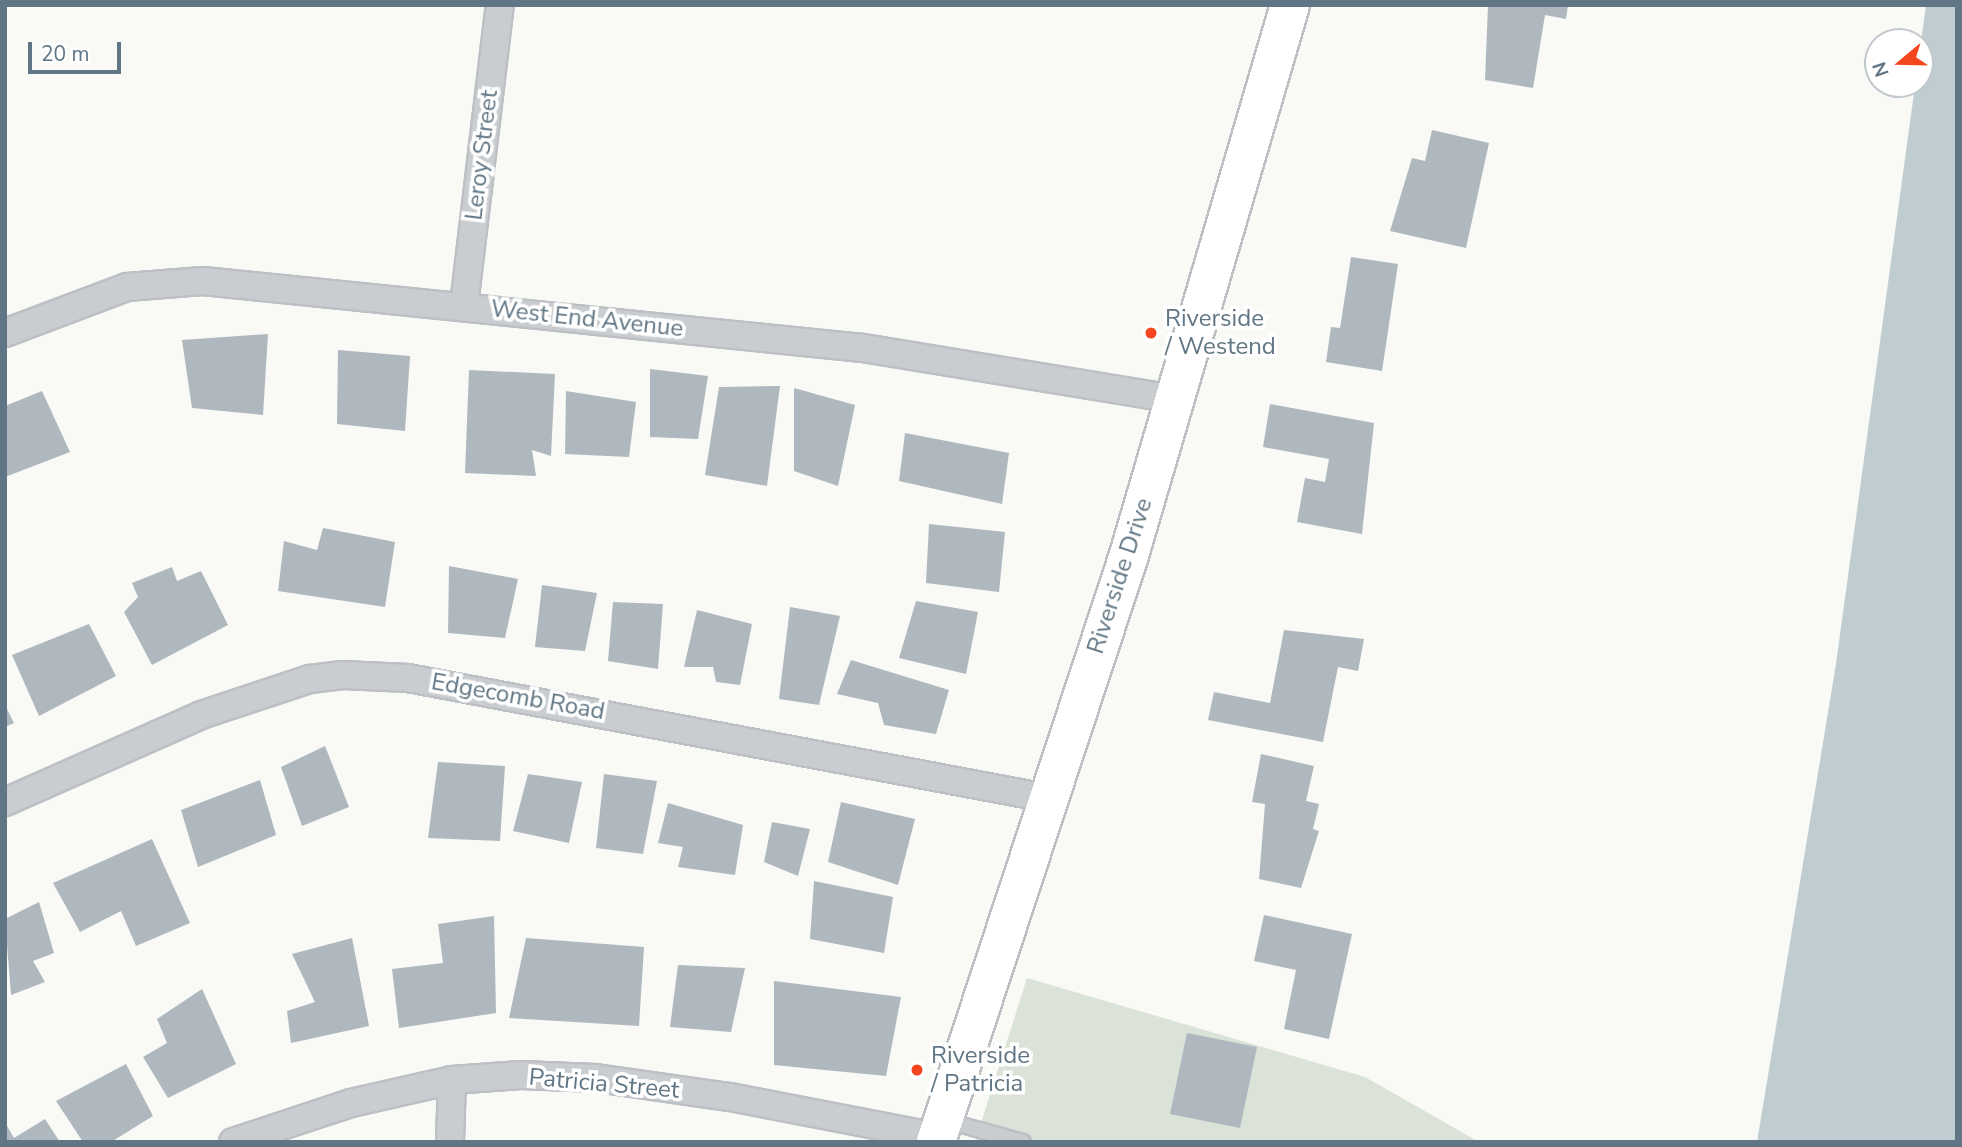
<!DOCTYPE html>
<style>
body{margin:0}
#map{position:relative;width:1962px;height:1147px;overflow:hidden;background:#f9f9f6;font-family:"Nunito Sans",sans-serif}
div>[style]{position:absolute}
.green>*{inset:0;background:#dbe2d7}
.water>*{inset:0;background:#bfccd0}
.building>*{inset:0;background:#afb8be}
.roads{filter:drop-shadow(2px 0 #bcc0c4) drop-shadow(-2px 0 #bcc0c4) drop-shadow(0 2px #bcc0c4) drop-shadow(0 -2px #bcc0c4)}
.lane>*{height:14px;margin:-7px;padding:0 7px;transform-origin:7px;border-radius:7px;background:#c9cdd0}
.street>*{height:26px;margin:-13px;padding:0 13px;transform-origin:13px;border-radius:13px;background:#c9cdd0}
.primary>*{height:38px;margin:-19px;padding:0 19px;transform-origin:19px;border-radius:19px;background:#fff}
.dots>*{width:19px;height:19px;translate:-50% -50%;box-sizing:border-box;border:4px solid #fff;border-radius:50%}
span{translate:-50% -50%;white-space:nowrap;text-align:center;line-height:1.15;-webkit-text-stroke:7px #fff;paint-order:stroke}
.street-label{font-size:24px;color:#617684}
.poi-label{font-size:24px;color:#617684}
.left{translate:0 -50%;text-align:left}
.frame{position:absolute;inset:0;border:7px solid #617684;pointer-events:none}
.north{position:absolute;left:1864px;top:28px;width:70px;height:70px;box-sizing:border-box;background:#fff;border:2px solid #c0c8ce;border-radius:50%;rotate:251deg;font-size:19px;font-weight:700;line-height:28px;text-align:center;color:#617684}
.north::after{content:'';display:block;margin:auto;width:24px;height:32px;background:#f4461c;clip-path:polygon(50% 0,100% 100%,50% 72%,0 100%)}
.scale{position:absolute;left:28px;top:42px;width:93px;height:32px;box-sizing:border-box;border:4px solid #617684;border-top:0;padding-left:9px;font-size:21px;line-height:24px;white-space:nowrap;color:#617684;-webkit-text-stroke:5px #fff;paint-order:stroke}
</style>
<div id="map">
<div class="green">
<div style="clip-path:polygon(1027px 978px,1365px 1077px,1479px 1142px,975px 1142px)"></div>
</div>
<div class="water">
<div style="clip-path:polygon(1926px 5px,1957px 5px,1957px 1142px,1757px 1142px,1836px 664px)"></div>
</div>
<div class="building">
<div style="clip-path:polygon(1488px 5px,1568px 5px,1566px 19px,1545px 15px,1533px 88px,1485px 80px)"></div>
<div style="clip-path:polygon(1432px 130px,1489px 143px,1466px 248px,1390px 231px,1412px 158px,1425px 161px)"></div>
<div style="clip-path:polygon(1351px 257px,1398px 264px,1382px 371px,1326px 362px,1331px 327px,1340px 328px)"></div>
<div style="clip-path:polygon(268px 334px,263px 415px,192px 408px,182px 340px)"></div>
<div style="clip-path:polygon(338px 350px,410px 356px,405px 431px,337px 424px)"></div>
<div style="clip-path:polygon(650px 369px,708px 376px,698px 439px,650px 437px)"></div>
<div style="clip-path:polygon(469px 370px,555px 374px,551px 456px,532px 450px,536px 476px,465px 473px)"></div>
<div style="clip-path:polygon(780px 386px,767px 486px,705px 475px,719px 387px)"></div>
<div style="clip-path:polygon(794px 388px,855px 405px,838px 486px,794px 471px)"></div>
<div style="clip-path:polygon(42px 391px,70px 452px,5px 477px,5px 406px)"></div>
<div style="clip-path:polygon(566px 391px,636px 402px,629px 457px,565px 454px)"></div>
<div style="clip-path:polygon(1270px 404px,1374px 423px,1362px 534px,1297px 522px,1305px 478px,1325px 482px,1329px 459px,1263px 447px)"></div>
<div style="clip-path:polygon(905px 433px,1009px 453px,1002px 504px,899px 481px)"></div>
<div style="clip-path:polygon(929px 524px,1005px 532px,999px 592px,926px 583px)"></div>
<div style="clip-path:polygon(323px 528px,395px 542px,385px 607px,278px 591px,284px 541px,317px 550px)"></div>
<div style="clip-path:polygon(449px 566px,518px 579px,505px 638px,448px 633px)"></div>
<div style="clip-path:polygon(172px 567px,177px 581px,201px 571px,228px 625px,152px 665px,124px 612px,138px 597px,132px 583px)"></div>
<div style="clip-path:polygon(542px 585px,597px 593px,585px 651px,535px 647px)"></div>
<div style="clip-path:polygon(916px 601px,978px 612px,966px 674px,899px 658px)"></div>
<div style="clip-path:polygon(613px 602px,663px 604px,658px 669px,608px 661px)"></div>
<div style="clip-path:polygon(790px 607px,840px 616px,819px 705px,779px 699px)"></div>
<div style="clip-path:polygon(697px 610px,752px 624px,740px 685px,716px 682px,713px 667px,684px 667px)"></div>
<div style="clip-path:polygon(89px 624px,116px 676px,39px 716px,12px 655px)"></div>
<div style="clip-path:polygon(1284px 630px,1364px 639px,1358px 671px,1338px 667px,1323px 742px,1208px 720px,1214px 692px,1270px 703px)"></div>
<div style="clip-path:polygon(851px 660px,949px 690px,936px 734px,884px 725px,878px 703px,837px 694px)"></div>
<div style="clip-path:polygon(5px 705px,14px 723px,5px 727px)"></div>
<div style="clip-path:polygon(325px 746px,349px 807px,302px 826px,281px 767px)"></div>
<div style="clip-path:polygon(1261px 754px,1314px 766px,1306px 801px,1319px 804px,1313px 829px,1319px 831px,1301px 888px,1259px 879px,1265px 804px,1252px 802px)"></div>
<div style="clip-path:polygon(438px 762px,505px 766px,500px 841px,428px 838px)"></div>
<div style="clip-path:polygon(528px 774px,582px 782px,569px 843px,513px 831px)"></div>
<div style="clip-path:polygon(604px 774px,657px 781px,643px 854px,596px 848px)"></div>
<div style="clip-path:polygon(260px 780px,276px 835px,198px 867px,181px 810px)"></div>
<div style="clip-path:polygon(841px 802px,915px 819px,898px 885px,828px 862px)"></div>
<div style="clip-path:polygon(668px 803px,743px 825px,735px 875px,678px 867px,683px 847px,658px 843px)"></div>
<div style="clip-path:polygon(772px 822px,810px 829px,798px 876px,764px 862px)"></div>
<div style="clip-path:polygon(152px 839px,190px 923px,136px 946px,121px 911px,80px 932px,53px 883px)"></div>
<div style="clip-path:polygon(814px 881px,893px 897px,884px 953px,810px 939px)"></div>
<div style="clip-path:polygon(39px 902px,54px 953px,33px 961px,45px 982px,11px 995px,5px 919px)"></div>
<div style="clip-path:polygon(1264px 915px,1352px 934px,1329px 1039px,1284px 1029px,1296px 970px,1254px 961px)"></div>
<div style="clip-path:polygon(494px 916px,496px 1013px,399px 1028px,392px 969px,443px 963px,438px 924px)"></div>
<div style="clip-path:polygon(352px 938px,369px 1026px,291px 1043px,287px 1011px,315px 1002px,292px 954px)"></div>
<div style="clip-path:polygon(526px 938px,644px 947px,639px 1026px,509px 1018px)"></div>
<div style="clip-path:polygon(678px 965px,745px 968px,731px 1032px,670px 1027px)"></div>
<div style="clip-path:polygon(774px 981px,901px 997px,886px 1076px,774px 1065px)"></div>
<div style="clip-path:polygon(202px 989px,236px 1064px,168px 1098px,143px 1057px,167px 1043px,157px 1019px)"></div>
<div style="clip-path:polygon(1187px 1033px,1257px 1047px,1240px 1128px,1170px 1114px)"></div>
<div style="clip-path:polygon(126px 1064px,153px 1116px,111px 1142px,83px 1142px,56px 1101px)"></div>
<div style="clip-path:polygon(45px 1119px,60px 1142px,5px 1142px,7px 1126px,14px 1138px)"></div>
</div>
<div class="roads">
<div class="lane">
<div style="left:944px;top:1120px;width:82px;rotate:15.6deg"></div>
</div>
<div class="street">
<div style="left:464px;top:305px;width:302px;rotate:-83.2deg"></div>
<div style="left:5px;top:333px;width:130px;rotate:-20.7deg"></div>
<div style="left:127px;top:287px;width:76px;rotate:-4.5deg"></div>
<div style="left:203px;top:281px;width:663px;rotate:5.8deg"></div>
<div style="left:863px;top:348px;width:315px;rotate:9.3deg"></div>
<div style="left:5px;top:802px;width:214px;rotate:-23.9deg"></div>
<div style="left:201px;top:715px;width:115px;rotate:-18.3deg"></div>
<div style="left:310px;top:679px;width:33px;rotate:-7deg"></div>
<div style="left:343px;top:675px;width:65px;rotate:2.6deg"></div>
<div style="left:408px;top:678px;width:650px;rotate:10.64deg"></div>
<div style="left:233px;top:1142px;width:124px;rotate:-18.3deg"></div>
<div style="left:351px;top:1103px;width:104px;rotate:-12.8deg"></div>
<div style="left:452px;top:1080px;width:69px;rotate:-4.1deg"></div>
<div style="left:521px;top:1075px;width:75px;rotate:2.3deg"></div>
<div style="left:596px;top:1078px;width:135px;rotate:8.1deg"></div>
<div style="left:730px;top:1097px;width:211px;rotate:10.9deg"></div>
<div style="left:450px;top:1142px;width:62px;rotate:-88.2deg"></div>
</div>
<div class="primary">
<div style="left:936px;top:1142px;width:618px;rotate:-71.8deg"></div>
<div style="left:1129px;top:555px;width:573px;rotate:-73.68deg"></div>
</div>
</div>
<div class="dots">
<div style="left:1151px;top:333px;background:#f4461c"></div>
<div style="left:917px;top:1070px;background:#f4461c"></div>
</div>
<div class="street-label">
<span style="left:482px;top:155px;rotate:-83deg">Leroy Street</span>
<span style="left:587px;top:319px;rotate:6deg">West End Avenue</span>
<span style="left:1120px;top:576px;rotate:-72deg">Riverside Drive</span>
<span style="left:518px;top:697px;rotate:10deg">Edgecomb Road</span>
<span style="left:604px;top:1084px;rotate:5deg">Patricia Street</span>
</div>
<div class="poi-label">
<span class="left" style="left:1165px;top:333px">Riverside<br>/ Westend</span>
<span class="left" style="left:931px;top:1070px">Riverside<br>/ Patricia</span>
</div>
<div class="frame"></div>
<div class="north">N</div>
<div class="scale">20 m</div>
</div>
